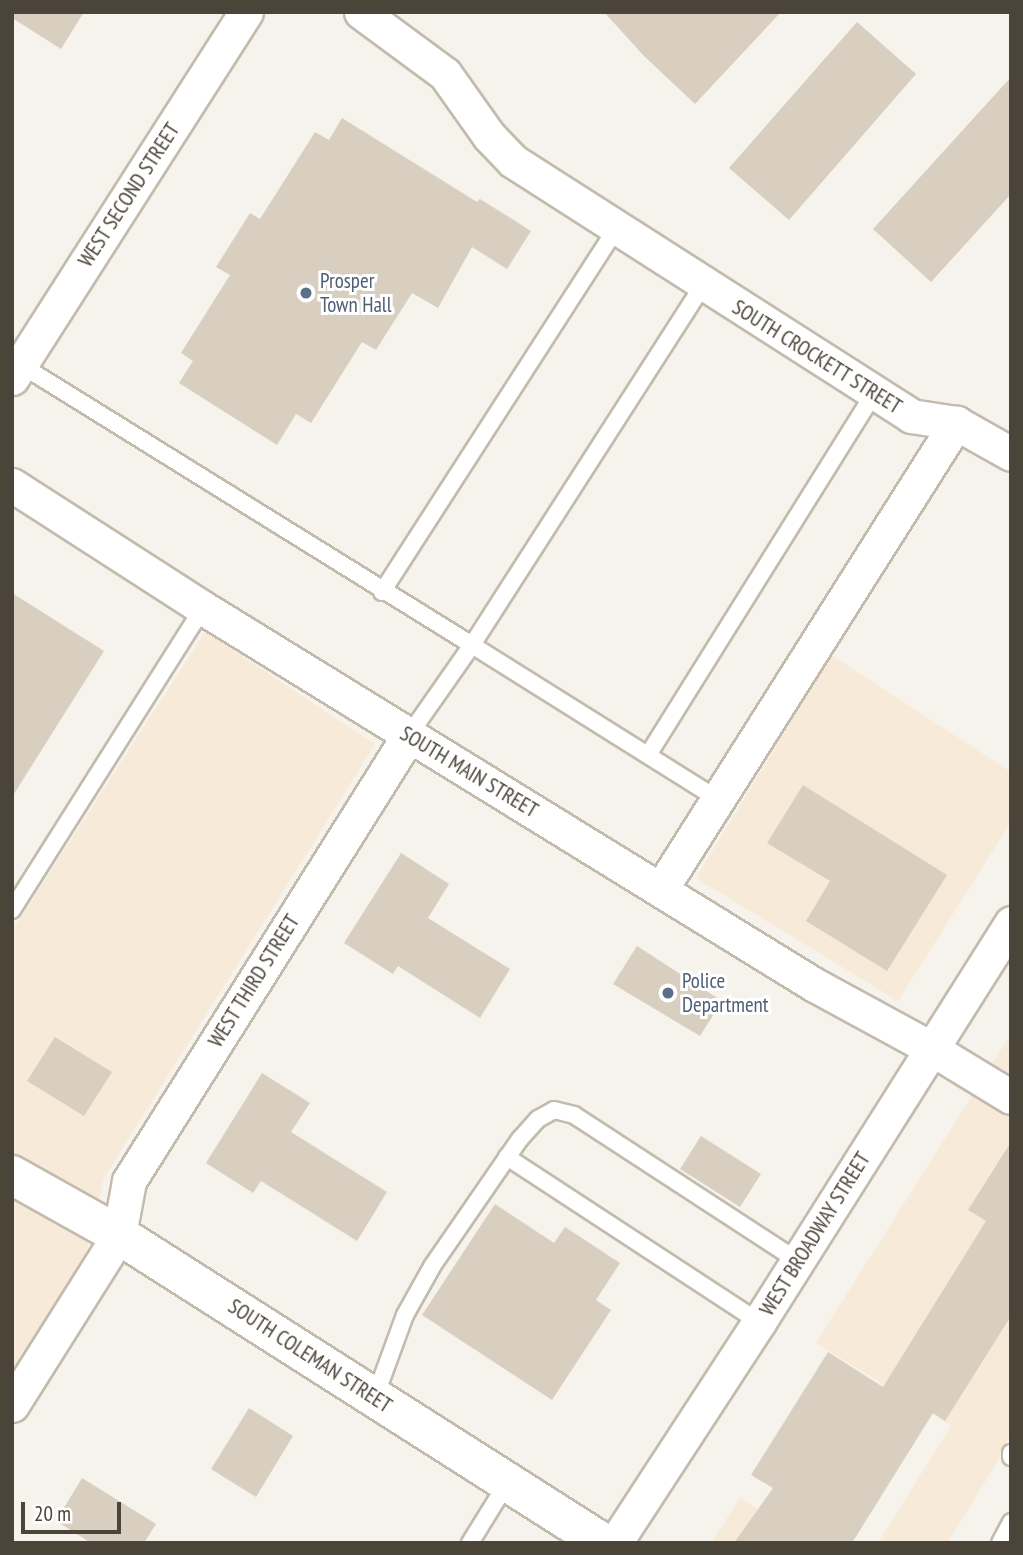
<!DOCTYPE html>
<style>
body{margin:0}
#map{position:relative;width:1023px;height:1555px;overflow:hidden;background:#f6f3ec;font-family:"PT Sans Narrow",sans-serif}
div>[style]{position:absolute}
.commercial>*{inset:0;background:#f7ead8}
.building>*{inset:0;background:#d8cfc1}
.roads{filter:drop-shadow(2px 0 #c2bbae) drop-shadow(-2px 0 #c2bbae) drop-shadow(0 2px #c2bbae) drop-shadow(0 -2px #c2bbae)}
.service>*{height:16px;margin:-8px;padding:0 8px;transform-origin:8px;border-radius:8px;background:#fff}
.minor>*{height:33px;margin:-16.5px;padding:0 16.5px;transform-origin:16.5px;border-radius:16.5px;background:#fff}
.tertiary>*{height:38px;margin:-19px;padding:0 19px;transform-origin:19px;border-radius:19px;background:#fff}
.dots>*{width:19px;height:19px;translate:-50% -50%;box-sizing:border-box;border:4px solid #fff;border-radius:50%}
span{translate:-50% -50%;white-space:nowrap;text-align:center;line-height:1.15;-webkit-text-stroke:6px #fff;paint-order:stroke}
.street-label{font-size:21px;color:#4b4439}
.service-label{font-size:21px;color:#4e5e75}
.left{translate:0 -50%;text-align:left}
.frame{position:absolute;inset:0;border:14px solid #4b4439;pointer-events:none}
.scale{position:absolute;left:21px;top:1502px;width:100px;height:32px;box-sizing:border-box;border:4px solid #4b4439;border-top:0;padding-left:9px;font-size:21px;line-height:24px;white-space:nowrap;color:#4b4439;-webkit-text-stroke:5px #fff;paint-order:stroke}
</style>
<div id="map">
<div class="commercial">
<div style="clip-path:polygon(205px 632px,375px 744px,104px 1178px,85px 1259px,12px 1378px,12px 931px)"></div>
<div style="clip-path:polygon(831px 655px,1011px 772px,1011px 822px,898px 1001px,696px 878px)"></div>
<div style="clip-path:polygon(1011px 1034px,1011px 1431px,998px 1461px,947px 1543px,878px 1543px,951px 1426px,816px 1343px)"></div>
<div style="clip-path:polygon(740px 1498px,810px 1543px,711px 1543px)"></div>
</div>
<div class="building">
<div style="clip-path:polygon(12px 12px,84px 12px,61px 49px,12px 18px)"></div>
<div style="clip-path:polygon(604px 12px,781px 12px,695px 104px,644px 56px)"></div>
<div style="clip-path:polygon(857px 22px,916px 74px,789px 220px,729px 168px)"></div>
<div style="clip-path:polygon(1011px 77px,1011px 194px,931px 282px,873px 229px)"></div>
<div style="clip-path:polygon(342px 118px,477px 202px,480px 199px,531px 231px,507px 269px,472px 247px,438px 308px,412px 293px,376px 350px,362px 342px,311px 423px,296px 414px,277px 445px,179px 383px,193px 361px,181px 353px,230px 275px,216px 267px,250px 213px,260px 219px,315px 132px,329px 140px)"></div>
<div style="clip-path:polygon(12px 593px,104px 651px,12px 797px)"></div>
<div style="clip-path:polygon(803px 785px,947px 875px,887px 971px,806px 921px,830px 881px,767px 843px)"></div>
<div style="clip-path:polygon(401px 853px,449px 884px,428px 918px,510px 969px,480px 1018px,398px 966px,393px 974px,344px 943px)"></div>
<div style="clip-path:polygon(637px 946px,722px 1001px,700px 1036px,613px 984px)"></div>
<div style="clip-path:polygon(55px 1037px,112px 1072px,84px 1116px,27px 1081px)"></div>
<div style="clip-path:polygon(262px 1073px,310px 1103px,291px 1132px,387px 1192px,357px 1241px,261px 1181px,253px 1193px,206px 1163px)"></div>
<div style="clip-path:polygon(701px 1136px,761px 1174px,740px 1207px,680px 1169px)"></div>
<div style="clip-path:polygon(1011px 1142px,1011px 1316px,945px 1421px,933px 1413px,852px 1543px,734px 1543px,773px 1488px,751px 1475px,828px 1352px,883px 1387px,986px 1221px,968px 1210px)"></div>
<div style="clip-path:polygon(495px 1204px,554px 1243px,565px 1227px,620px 1263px,596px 1300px,611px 1310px,552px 1400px,422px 1315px)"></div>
<div style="clip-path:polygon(249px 1408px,293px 1436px,256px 1497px,211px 1469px)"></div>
<div style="clip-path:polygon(82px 1478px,156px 1524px,144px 1543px,91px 1543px,56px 1521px)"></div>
</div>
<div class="roads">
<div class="service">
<div style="left:21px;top:365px;width:531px;rotate:31.83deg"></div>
<div style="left:472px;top:645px;width:428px;rotate:-57.3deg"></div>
<div style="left:382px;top:592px;width:433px;rotate:-57.2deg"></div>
<div style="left:409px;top:735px;width:110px;rotate:-55deg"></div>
<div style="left:472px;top:645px;width:288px;rotate:32.1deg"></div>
<div style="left:648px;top:755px;width:426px;rotate:-58deg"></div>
<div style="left:12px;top:910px;width:357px;rotate:-57.7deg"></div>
<div style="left:507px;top:1157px;width:301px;rotate:33.2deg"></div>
<div style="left:375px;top:1397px;width:87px;rotate:-69.9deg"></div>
<div style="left:405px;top:1315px;width:57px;rotate:-60.8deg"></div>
<div style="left:433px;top:1265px;width:153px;rotate:-55.4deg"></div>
<div style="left:520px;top:1139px;width:27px;rotate:-48deg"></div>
<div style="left:538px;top:1119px;width:18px;rotate:-29deg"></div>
<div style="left:554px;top:1110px;width:21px;rotate:14deg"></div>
<div style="left:574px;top:1115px;width:267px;rotate:33.1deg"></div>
<div style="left:1011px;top:1453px;width:4px;rotate:90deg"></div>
<div style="left:470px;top:1543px;width:70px;rotate:-58.3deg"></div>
<div style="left:1000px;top:1543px;width:24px;rotate:-62deg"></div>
</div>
<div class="minor">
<div style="left:361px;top:12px;width:104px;rotate:36.4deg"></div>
<div style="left:445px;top:74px;width:76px;rotate:54.6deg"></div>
<div style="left:489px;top:136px;width:35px;rotate:46deg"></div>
<div style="left:513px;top:161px;width:473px;rotate:32.6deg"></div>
<div style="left:911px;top:416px;width:46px;rotate:8.8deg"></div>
<div style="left:956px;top:423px;width:63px;rotate:29.4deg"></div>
<div style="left:12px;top:378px;width:434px;rotate:-57.4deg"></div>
<div style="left:12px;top:485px;width:227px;rotate:32.8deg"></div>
<div style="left:203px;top:608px;width:717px;rotate:31.65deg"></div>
<div style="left:813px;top:984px;width:136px;rotate:28.6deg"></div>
<div style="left:932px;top:1049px;width:92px;rotate:31.3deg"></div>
<div style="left:661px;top:889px;width:552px;rotate:-57.66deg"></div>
<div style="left:12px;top:1405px;width:201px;rotate:-57.8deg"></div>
<div style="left:119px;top:1235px;width:55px;rotate:-79.5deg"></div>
<div style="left:129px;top:1181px;width:527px;rotate:-57.88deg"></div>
<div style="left:615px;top:1543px;width:264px;rotate:-56.9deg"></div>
<div style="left:759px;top:1322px;width:472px;rotate:-57.7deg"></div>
</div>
<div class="tertiary">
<div style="left:12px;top:1175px;width:123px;rotate:29.3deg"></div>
<div style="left:119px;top:1235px;width:574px;rotate:32.47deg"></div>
</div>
</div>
<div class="dots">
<div style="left:306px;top:293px;background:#5c6f8a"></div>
<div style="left:668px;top:993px;background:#5c6f8a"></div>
</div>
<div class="street-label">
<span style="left:129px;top:195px;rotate:-57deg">WEST SECOND STREET</span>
<span style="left:817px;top:357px;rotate:32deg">SOUTH CROCKETT STREET</span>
<span style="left:469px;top:772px;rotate:31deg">SOUTH MAIN STREET</span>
<span style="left:254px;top:981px;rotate:-58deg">WEST THIRD STREET</span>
<span style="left:815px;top:1234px;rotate:-58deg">WEST BROADWAY STREET</span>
<span style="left:310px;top:1356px;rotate:33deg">SOUTH COLEMAN STREET</span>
</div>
<div class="service-label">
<span class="left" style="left:320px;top:293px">Prosper<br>Town Hall</span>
<span class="left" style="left:682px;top:993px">Police<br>Department</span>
</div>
<div class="frame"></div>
<div class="scale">20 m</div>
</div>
